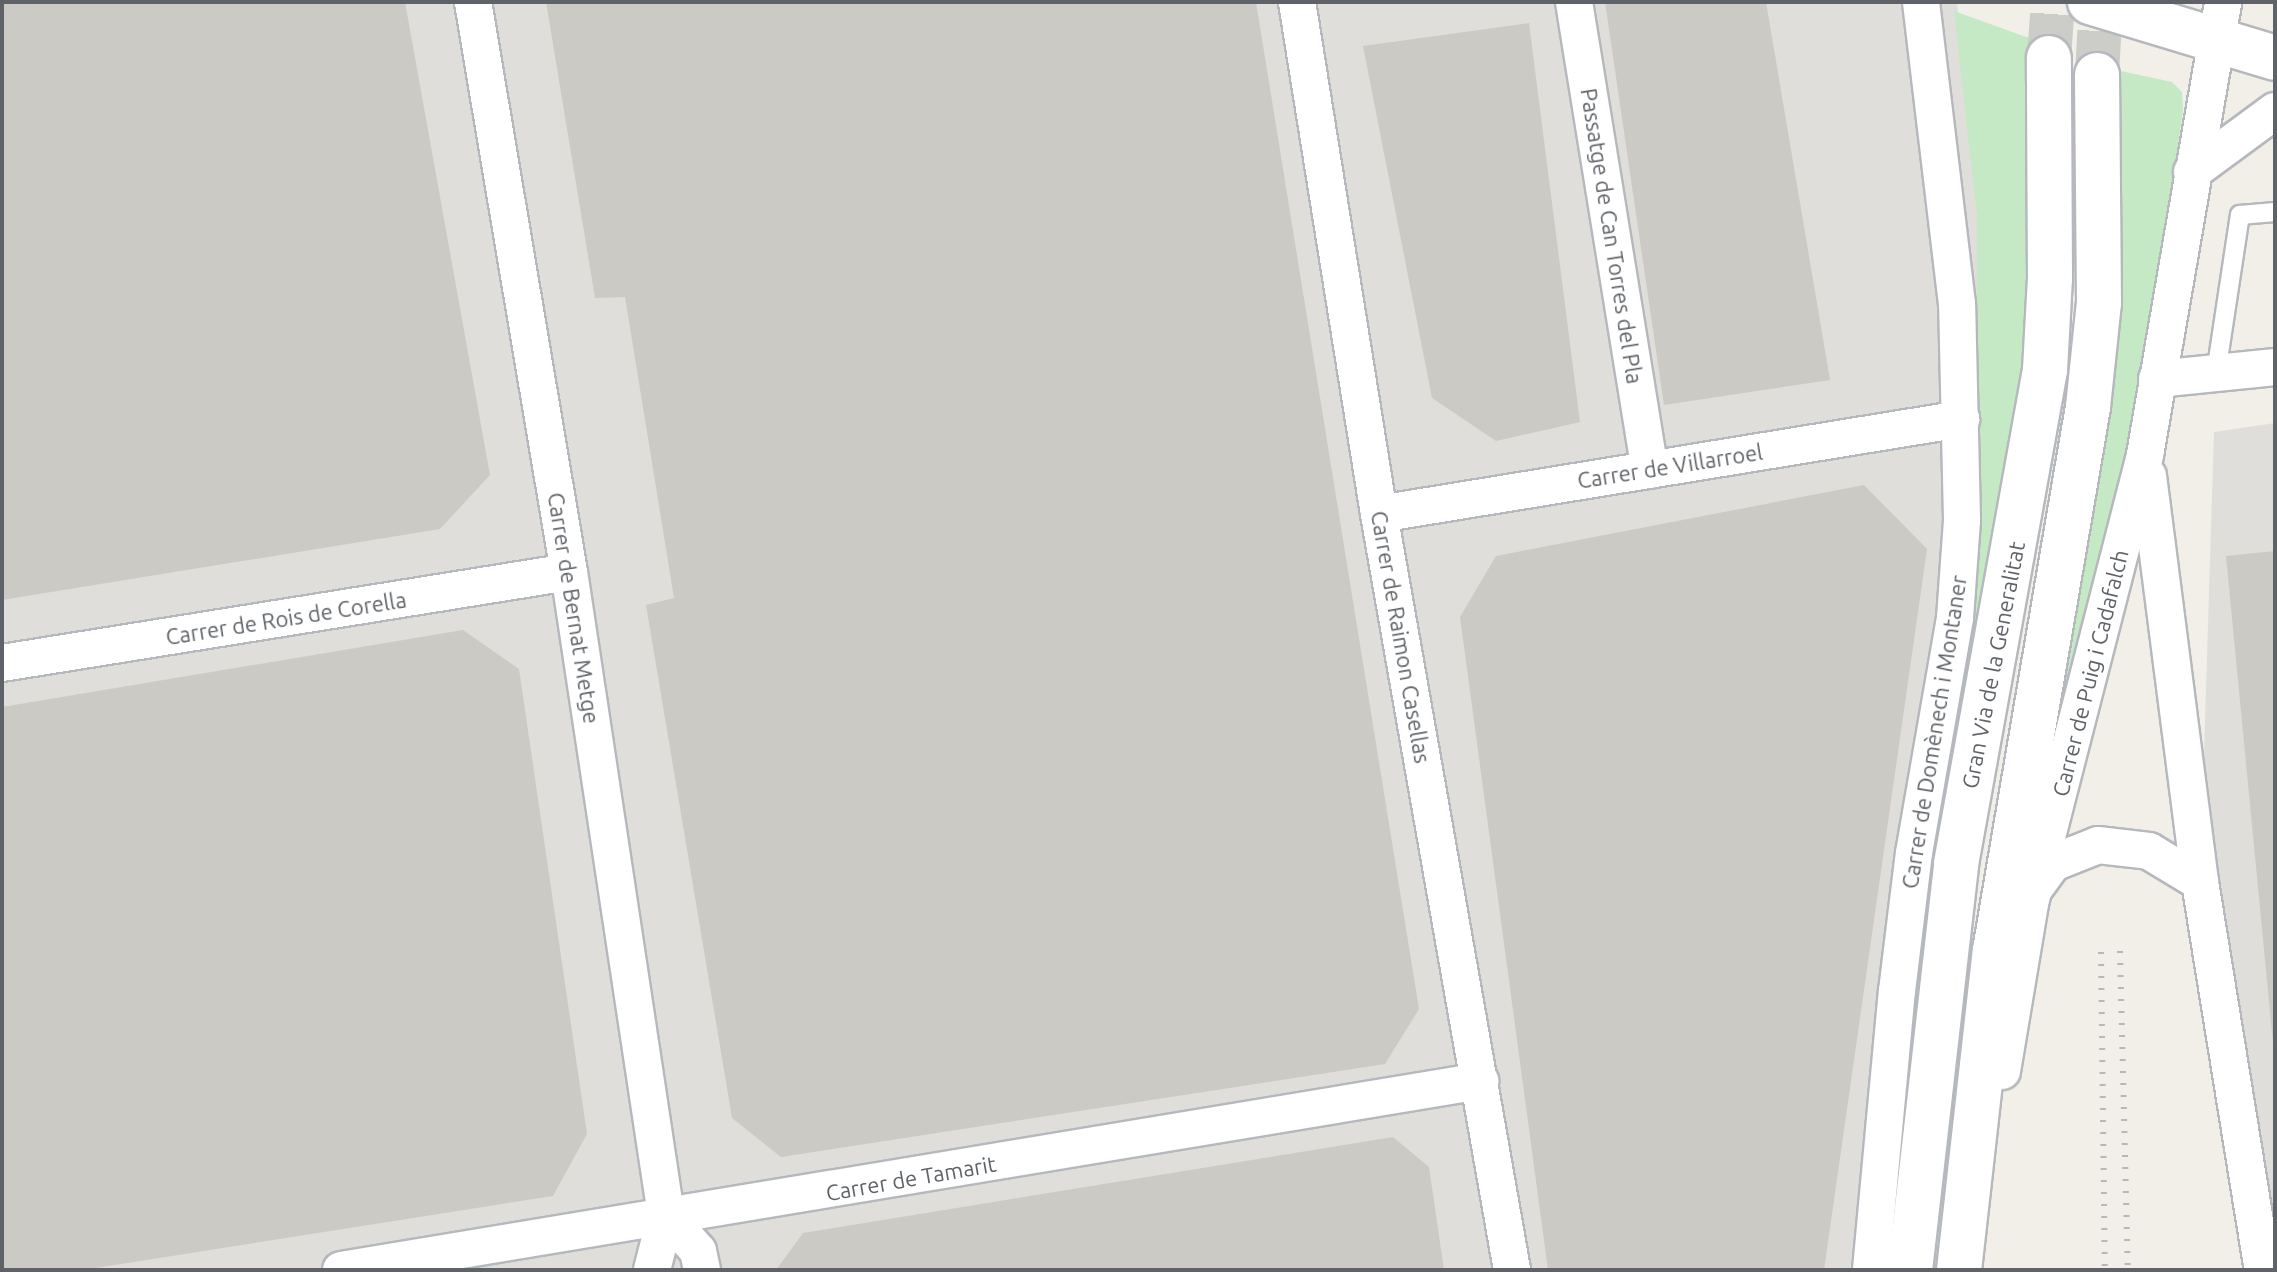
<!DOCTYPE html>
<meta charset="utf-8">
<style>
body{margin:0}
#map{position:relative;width:2277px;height:1272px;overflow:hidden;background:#f1efe8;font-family:Ubuntu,sans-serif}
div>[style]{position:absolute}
.industrial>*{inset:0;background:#e0deda}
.green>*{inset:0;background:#c5e8c5}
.building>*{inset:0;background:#cccac5}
.tertiary-tunnel>*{height:44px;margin-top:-22px;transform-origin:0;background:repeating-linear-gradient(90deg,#ccccc8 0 44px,transparent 0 66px)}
.roads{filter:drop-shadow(2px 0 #b5b8bc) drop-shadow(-2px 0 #b5b8bc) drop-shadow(0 2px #b5b8bc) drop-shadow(0 -2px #b5b8bc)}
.service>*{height:18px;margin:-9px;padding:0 9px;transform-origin:9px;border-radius:9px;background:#fff}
.minor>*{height:36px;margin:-18px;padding:0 18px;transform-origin:18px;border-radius:18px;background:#fff}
.tertiary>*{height:44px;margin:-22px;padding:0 22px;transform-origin:22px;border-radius:22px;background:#fff}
.secondary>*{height:44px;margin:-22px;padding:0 22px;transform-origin:22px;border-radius:22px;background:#fff}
.rail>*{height:6px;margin-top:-3px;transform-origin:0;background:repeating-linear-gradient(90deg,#b6b7b8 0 2px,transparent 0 12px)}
span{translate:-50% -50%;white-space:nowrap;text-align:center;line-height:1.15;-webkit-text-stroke:6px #fff;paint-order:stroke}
.street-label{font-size:22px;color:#5f6368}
.frame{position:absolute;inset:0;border:4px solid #5f6368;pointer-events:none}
</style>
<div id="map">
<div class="industrial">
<div style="clip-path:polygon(2px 2px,1957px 2px,1977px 218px,1977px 545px,1961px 726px,1888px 1270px,2px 1270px)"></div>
<div style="clip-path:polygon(2275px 423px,2275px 1270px,2200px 882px,2214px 432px)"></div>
</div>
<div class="green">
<div style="clip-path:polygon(1954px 11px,2029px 38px,2032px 140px,2027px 348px,1961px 726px,1977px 545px,1977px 218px)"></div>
<div style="clip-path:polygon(2116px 70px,2172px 82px,2182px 92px,2183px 110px,2147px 357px,2096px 586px,2030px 827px)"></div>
</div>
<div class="building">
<div style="clip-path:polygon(2px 2px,405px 2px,490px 475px,440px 529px,2px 600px)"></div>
<div style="clip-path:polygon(546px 2px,1256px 2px,1419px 1009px,1385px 1064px,781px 1157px,732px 1118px,646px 605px,674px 598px,625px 297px,595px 298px)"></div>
<div style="clip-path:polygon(1605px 2px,1766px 2px,1830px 380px,1664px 405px)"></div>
<div style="clip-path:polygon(1529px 23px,1580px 422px,1496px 441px,1432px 398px,1363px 46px)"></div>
<div style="clip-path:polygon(1864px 485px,1927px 549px,1824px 1270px,1548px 1270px,1460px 617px,1496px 556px)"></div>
<div style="clip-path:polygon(2275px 551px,2275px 1043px,2273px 1043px,2226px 556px)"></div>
<div style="clip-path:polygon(463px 630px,519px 669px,587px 1134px,553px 1196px,83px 1270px,2px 1270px,2px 707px)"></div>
<div style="clip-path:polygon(1393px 1137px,1429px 1167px,1444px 1270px,776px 1270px,803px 1233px)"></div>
</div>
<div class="tertiary-tunnel">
<div style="left:2049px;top:58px;width:56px;rotate:-85.9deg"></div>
<div style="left:2097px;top:75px;width:73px;rotate:-86.9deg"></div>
</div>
<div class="roads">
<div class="service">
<div style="left:2216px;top:373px;width:160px;rotate:-81.4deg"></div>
<div style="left:2240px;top:215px;width:35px;rotate:-5deg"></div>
</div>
<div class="minor">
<div style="left:473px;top:2px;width:578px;rotate:80.44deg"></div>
<div style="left:569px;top:572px;width:650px;rotate:81.42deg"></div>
<div style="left:666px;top:1215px;width:57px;rotate:104.3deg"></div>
<div style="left:1297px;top:2px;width:519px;rotate:80.9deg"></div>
<div style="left:1379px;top:514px;width:768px;rotate:80.02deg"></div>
<div style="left:1574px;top:2px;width:474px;rotate:80.8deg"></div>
<div style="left:2192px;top:172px;width:103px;rotate:-36.3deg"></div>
<div style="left:2157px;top:379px;width:119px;rotate:-5.8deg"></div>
<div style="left:2148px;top:476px;width:409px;rotate:82.7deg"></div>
<div style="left:2200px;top:882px;width:393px;rotate:80.8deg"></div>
<div style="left:1379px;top:514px;width:590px;rotate:-9.27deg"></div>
<div style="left:2px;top:663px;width:574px;rotate:-9.12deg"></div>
<div style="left:2037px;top:885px;width:27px;rotate:-54deg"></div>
<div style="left:2053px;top:863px;width:48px;rotate:-21.8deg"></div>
<div style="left:2098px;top:845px;width:51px;rotate:6.7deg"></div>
<div style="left:2149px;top:851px;width:60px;rotate:31.3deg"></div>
<div style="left:2002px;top:1071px;width:170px;rotate:-80.5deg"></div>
<div style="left:2030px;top:903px;width:463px;rotate:-75.6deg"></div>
<div style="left:2145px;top:455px;width:460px;rotate:-80.2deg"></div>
<div style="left:666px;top:1215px;width:48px;rotate:48.4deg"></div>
<div style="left:698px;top:1251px;width:19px;rotate:78deg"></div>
<div style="left:341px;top:1270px;width:1155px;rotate:-9.42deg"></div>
<div style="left:1871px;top:1270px;width:280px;rotate:-84.7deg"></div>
<div style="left:1897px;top:991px;width:139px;rotate:-83deg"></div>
<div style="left:1914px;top:853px;width:239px;rotate:-80.1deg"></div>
<div style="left:1955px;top:618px;width:98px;rotate:-85.9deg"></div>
<div style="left:1962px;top:520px;width:216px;rotate:-91.3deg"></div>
<div style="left:1957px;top:304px;width:304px;rotate:-96.8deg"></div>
</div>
<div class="tertiary">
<div style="left:1910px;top:1270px;width:409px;rotate:-83.5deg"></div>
<div style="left:1956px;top:864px;width:502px;rotate:-79.79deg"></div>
<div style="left:2045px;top:370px;width:91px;rotate:-86.9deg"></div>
<div style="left:2050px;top:279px;width:221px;rotate:-90.3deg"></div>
<div style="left:1959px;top:1270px;width:321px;rotate:-83.6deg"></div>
<div style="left:1995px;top:951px;width:552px;rotate:-80.3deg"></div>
<div style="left:2088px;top:407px;width:105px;rotate:-84deg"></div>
<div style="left:2099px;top:303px;width:228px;rotate:-90.5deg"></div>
</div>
<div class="secondary">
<div style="left:2090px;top:2px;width:193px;rotate:16.8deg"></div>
</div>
</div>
<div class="rail">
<div style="left:2120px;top:951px;width:319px;rotate:88.6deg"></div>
<div style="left:2101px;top:952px;width:318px;rotate:89.3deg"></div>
</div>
<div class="street-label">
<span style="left:1612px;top:236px;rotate:81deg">Passatge de Can Torres del Pla</span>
<span style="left:1670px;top:466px;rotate:-9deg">Carrer de Villarroel</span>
<span style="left:574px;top:608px;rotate:81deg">Carrer de Bernat Metge</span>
<span style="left:286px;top:618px;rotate:-9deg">Carrer de Rois de Corella</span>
<span style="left:1401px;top:637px;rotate:80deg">Carrer de Raimon Casellas</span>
<span style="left:1993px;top:665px;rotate:-79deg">Gran Via de la Generalitat</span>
<span style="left:2090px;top:673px;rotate:-76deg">Carrer de Puig i Cadafalch</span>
<span style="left:1934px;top:732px;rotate:-81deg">Carrer de Domènech i Montaner</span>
<span style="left:911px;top:1178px;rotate:-10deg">Carrer de Tamarit</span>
</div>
<div class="frame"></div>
</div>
